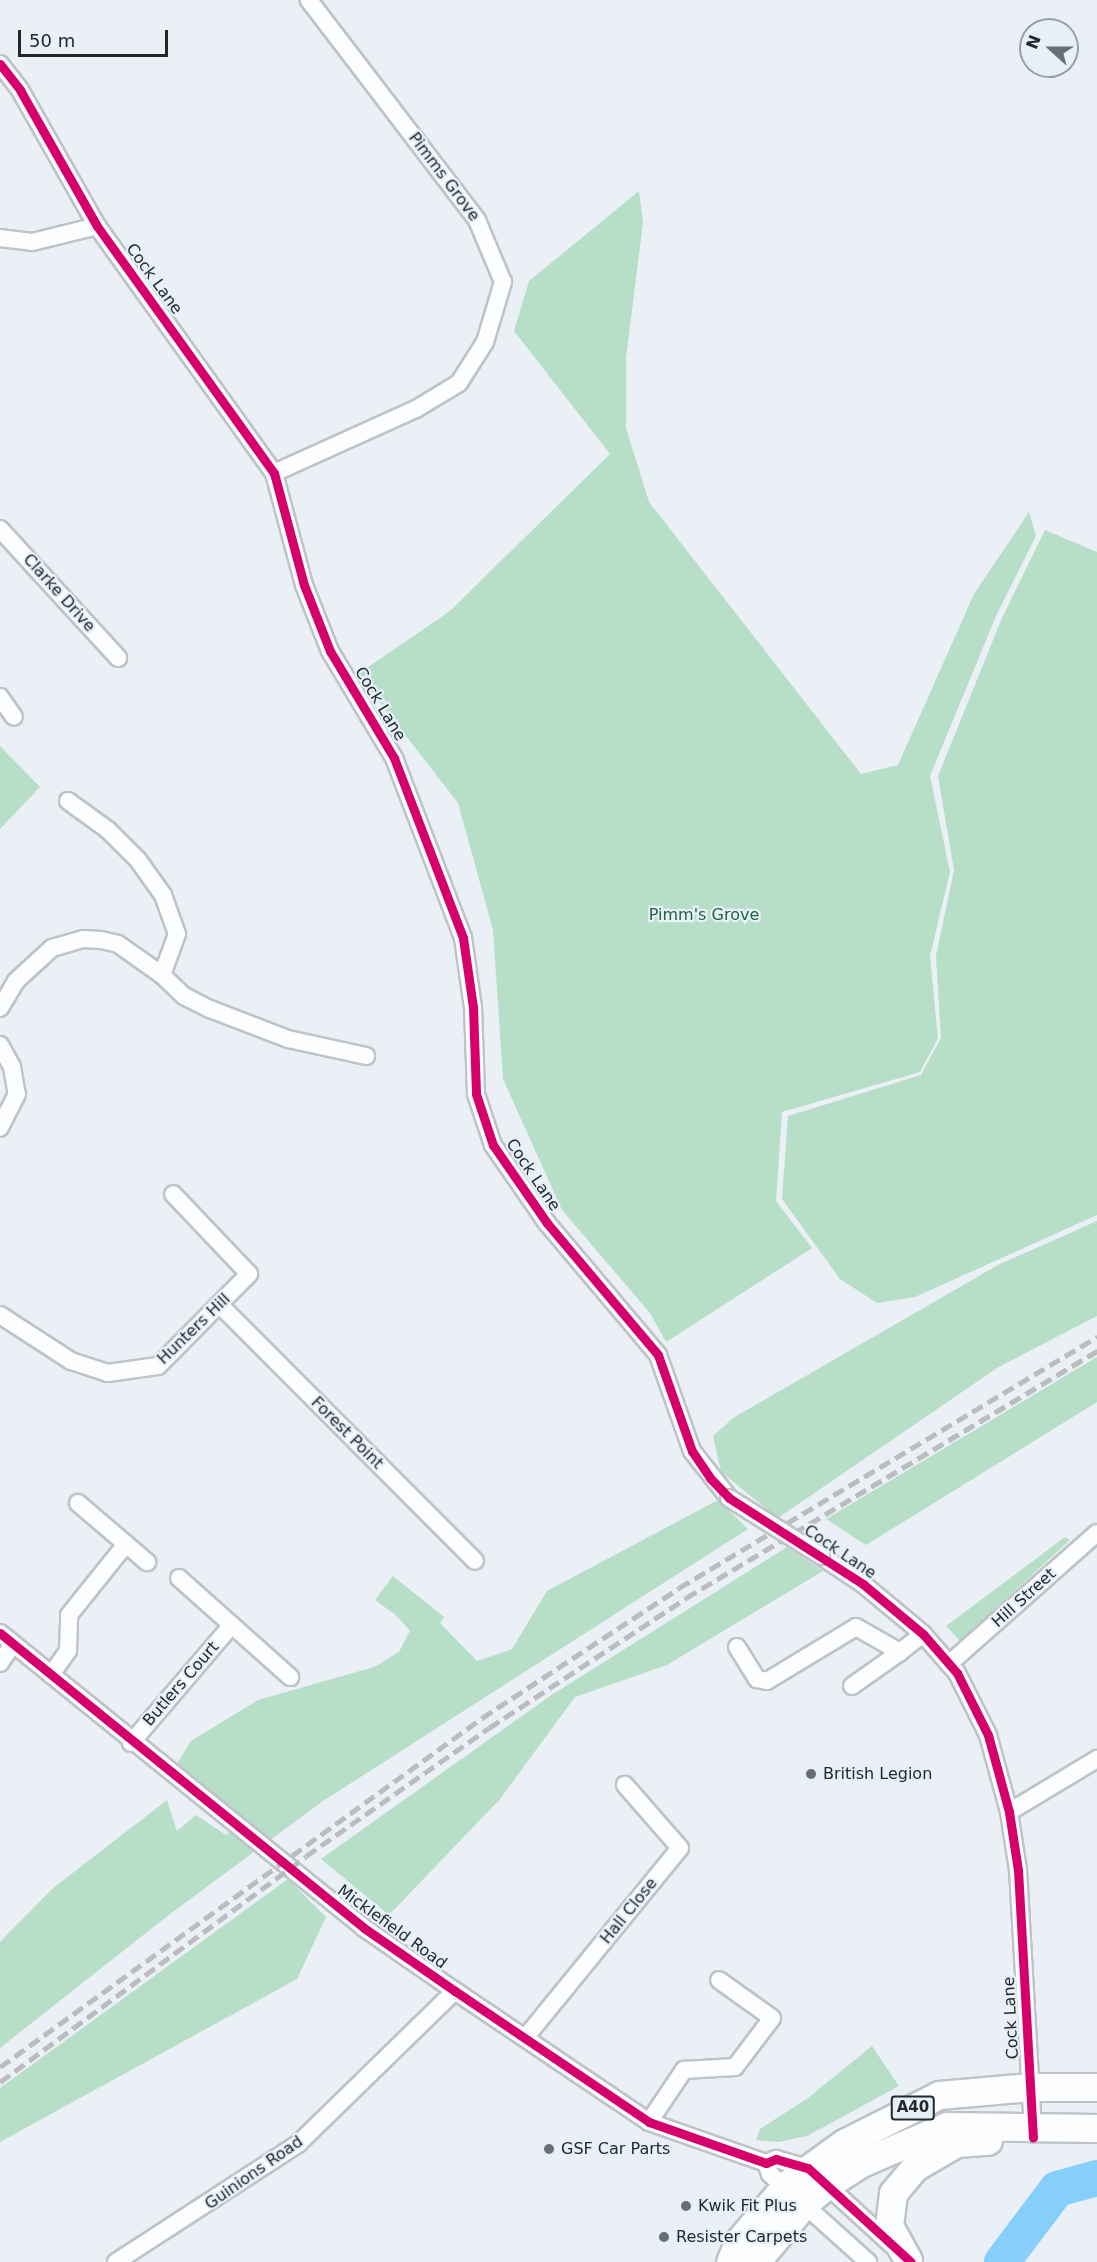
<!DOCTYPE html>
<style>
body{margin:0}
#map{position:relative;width:1097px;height:2262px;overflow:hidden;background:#eaf0f5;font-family:"DejaVu Sans",sans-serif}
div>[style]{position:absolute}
.green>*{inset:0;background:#b7dec7}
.river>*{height:36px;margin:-18px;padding:0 18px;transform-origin:18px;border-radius:18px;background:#85cffa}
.roads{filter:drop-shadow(2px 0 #bfc3c7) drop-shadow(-2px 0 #bfc3c7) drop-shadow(0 2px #bfc3c7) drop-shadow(0 -2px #bfc3c7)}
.minor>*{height:16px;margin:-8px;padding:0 8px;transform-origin:8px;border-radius:8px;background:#fcfdfe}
.primary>*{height:27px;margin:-13.5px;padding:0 13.5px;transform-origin:13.5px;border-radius:13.5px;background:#fcfdfe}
.rail>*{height:4.5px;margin-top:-2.25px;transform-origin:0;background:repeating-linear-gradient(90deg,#babcbe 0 12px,transparent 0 18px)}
.bridges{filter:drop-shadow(2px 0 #bfc3c7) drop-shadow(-2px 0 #bfc3c7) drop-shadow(0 2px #bfc3c7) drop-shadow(0 -2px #bfc3c7)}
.minor-bridge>*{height:16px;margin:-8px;padding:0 8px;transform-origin:8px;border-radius:8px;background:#fcfdfe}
.cycleway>*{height:9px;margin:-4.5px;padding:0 4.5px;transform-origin:4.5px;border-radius:4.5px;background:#d6006c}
.dots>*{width:16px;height:16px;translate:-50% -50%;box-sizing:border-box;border:3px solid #e6f0f9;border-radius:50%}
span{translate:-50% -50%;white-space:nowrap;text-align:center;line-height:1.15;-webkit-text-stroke:4.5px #e6f0f9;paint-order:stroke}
.shield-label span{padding:2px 4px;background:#e6f0f9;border:2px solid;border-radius:4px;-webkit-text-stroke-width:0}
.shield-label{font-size:15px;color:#24282b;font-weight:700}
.street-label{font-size:16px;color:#24282b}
.park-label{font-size:16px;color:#20633b}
.poi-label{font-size:16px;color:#24282b}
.left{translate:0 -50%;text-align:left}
.north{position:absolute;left:1019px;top:18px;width:60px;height:60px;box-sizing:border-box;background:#e6f0f9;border:2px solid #98a0a7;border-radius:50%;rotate:291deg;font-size:16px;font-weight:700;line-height:24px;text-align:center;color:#24282b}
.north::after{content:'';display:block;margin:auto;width:21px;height:27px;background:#696e72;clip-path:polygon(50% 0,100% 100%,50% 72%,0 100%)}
.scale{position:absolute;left:18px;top:30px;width:150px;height:27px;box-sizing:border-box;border:3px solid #24282b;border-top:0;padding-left:8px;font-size:18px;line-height:21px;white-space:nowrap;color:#24282b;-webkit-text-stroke:4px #e6f0f9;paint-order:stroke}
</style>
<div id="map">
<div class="green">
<div style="clip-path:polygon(639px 191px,643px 223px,626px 358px,626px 428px,649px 502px,861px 774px,898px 765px,974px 594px,1029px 512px,1036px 536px,996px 616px,930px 776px,950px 872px,930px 956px,938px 1038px,920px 1072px,782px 1112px,776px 1201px,812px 1248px,666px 1342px,650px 1313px,562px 1210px,503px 1079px,493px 930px,458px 803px,358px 674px,450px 611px,610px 454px,514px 331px,529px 281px)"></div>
<div style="clip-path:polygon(1045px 530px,1097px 552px,1097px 1215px,915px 1297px,877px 1303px,840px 1279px,782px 1199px,788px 1116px,921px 1075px,941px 1038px,936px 956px,954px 870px,938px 776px,1002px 618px)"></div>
<div style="clip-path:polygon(0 746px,40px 787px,0 829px)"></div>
<div style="clip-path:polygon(1097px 1221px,1097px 1316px,997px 1368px,778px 1518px,721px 1472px,713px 1436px,733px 1418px,998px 1265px)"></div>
<div style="clip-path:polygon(1097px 1357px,1097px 1402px,866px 1545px,826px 1519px)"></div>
<div style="clip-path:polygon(718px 1500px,748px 1529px,323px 1801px,170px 1914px,0 2048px,0 1942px,52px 1889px,167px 1800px,177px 1831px,196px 1815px,226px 1835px,244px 1820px,177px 1764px,191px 1741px,258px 1700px,374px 1667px,399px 1652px,410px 1631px,397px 1616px,375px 1600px,393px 1576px,444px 1617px,440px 1623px,477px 1661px,512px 1649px,547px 1591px)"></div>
<div style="clip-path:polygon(1065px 1537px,1070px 1540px,960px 1641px,946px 1626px)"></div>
<div style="clip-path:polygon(787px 1547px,823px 1571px,667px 1665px,575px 1697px,500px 1799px,389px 1915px,321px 1859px,550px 1696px)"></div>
<div style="clip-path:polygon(288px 1879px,326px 1917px,297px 1979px,0 2142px,0 2088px)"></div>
<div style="clip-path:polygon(872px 2046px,899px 2086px,807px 2136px,779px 2142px,756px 2140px,760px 2129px,808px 2098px)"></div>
</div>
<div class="river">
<div style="left:1002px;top:2262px;width:91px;rotate:-53deg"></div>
<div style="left:1057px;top:2189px;width:41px;rotate:-15.4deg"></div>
</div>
<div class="roads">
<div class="minor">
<div style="left:0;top:64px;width:33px;rotate:52deg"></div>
<div style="left:20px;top:90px;width:156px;rotate:60.5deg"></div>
<div style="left:97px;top:226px;width:304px;rotate:54.4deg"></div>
<div style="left:274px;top:473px;width:116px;rotate:75deg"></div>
<div style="left:304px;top:585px;width:71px;rotate:68.5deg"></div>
<div style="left:330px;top:651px;width:125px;rotate:59.1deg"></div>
<div style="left:394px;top:758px;width:193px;rotate:69deg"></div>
<div style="left:463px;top:938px;width:70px;rotate:81.8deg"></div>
<div style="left:473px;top:1007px;width:87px;rotate:88deg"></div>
<div style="left:476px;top:1094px;width:54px;rotate:71.6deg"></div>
<div style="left:493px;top:1145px;width:95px;rotate:55.3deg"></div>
<div style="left:547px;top:1223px;width:172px;rotate:49.9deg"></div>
<div style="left:658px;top:1355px;width:102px;rotate:70.5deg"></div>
<div style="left:692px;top:1451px;width:60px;rotate:51.8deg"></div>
<div style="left:0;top:238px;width:32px;rotate:7deg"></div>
<div style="left:32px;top:242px;width:67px;rotate:-13.8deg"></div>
<div style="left:274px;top:473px;width:156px;rotate:-24.3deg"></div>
<div style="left:416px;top:409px;width:50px;rotate:-31.2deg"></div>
<div style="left:459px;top:383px;width:49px;rotate:-57.6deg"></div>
<div style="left:485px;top:342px;width:63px;rotate:-73.3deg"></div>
<div style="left:503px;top:282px;width:67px;rotate:-112.8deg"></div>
<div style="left:477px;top:220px;width:277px;rotate:-127.4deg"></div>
<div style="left:0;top:529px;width:175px;rotate:47.5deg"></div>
<div style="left:0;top:697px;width:24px;rotate:55deg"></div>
<div style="left:68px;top:801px;width:49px;rotate:35.9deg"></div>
<div style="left:108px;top:830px;width:42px;rotate:45deg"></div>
<div style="left:138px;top:860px;width:43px;rotate:54.5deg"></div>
<div style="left:163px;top:895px;width:41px;rotate:70.3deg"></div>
<div style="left:177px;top:934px;width:44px;rotate:110.1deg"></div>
<div style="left:0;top:1008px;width:31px;rotate:-59deg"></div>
<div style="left:16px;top:981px;width:49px;rotate:-42.5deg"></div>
<div style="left:52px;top:948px;width:32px;rotate:-16deg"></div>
<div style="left:83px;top:939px;width:18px;rotate:3deg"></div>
<div style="left:101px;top:940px;width:17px;rotate:13deg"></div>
<div style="left:118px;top:944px;width:54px;rotate:35.2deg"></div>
<div style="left:162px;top:975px;width:30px;rotate:44deg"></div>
<div style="left:184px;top:996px;width:29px;rotate:27deg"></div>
<div style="left:210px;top:1009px;width:84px;rotate:21deg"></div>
<div style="left:288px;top:1039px;width:80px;rotate:12.3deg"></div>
<div style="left:0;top:1045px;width:25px;rotate:61deg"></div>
<div style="left:12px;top:1067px;width:27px;rotate:80deg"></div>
<div style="left:17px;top:1094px;width:38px;rotate:117deg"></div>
<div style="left:220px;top:1305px;width:361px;rotate:45.1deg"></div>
<div style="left:0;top:1315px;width:85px;rotate:32.9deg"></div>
<div style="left:71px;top:1361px;width:39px;rotate:18deg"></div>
<div style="left:108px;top:1373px;width:50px;rotate:-8deg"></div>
<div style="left:158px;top:1366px;width:129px;rotate:-45.3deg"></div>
<div style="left:249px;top:1274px;width:110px;rotate:-133.5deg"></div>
<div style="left:78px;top:1503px;width:91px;rotate:40.5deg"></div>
<div style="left:821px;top:1556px;width:50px;rotate:33.7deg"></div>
<div style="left:863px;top:1584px;width:78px;rotate:39.8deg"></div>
<div style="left:923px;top:1634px;width:52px;rotate:48.9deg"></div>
<div style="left:957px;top:1673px;width:69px;rotate:63.4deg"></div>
<div style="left:988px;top:1735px;width:80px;rotate:74.7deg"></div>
<div style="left:1009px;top:1812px;width:59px;rotate:81.2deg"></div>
<div style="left:1018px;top:1870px;width:264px;rotate:86.7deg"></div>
<div style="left:179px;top:1578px;width:149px;rotate:41.7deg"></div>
<div style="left:0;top:1633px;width:469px;rotate:39deg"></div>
<div style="left:364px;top:1928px;width:111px;rotate:34.7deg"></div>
<div style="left:455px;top:1991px;width:234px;rotate:34deg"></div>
<div style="left:649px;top:2122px;width:124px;rotate:19.3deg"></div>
<div style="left:766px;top:2163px;width:11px;rotate:-22deg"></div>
<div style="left:776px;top:2159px;width:33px;rotate:16deg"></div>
<div style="left:808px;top:2168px;width:114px;rotate:42.5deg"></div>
<div style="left:737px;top:1647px;width:38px;rotate:58deg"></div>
<div style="left:757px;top:1679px;width:10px;rotate:11deg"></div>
<div style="left:767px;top:1681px;width:104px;rotate:-31.2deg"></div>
<div style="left:856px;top:1627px;width:51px;rotate:29.6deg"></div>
<div style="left:900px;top:1652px;width:29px;rotate:-38deg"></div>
<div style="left:0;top:1663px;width:23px;rotate:-56deg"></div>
<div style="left:950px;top:1663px;width:196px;rotate:-41.5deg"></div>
<div style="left:51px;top:1675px;width:29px;rotate:-55deg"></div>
<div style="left:68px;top:1651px;width:36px;rotate:-88deg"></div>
<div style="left:69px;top:1615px;width:91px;rotate:-51.2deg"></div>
<div style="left:852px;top:1686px;width:59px;rotate:-35.3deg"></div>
<div style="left:131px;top:1743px;width:154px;rotate:-49.5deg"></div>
<div style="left:1009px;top:1812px;width:103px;rotate:-31.1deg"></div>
<div style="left:525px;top:2038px;width:245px;rotate:-50.8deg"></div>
<div style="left:680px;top:1848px;width:84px;rotate:-131.1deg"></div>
<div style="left:649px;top:2122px;width:63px;rotate:-56.1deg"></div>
<div style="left:684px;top:2070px;width:51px;rotate:-3.4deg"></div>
<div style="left:735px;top:2067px;width:61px;rotate:-52.9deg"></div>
<div style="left:772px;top:2018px;width:65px;rotate:-144.4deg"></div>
<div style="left:766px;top:2163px;width:12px;rotate:70deg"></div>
<div style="left:770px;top:2174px;width:132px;rotate:41.9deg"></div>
<div style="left:116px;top:2262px;width:217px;rotate:-33deg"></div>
<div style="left:298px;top:2144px;width:219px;rotate:-44.3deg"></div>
</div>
<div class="primary">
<div style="left:908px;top:2260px;width:39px;rotate:-119deg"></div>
<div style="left:889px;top:2226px;width:33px;rotate:-83deg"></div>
<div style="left:893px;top:2193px;width:34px;rotate:-50deg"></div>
<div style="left:915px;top:2167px;width:48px;rotate:-30.3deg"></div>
<div style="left:956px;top:2143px;width:32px;rotate:-4deg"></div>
<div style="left:730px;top:2262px;width:23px;rotate:-67deg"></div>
<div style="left:739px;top:2241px;width:73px;rotate:-50deg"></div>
<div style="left:786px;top:2185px;width:72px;rotate:-35.9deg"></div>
<div style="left:844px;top:2143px;width:106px;rotate:-26.8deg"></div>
<div style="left:939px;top:2095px;width:91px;rotate:-5deg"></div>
<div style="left:1030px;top:2087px;width:67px"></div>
<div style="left:756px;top:2262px;width:77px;rotate:-50.3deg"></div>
<div style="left:805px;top:2203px;width:28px;rotate:-39deg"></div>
<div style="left:827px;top:2185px;width:38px;rotate:-33deg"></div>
<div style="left:859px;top:2164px;width:96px;rotate:-23.4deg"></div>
<div style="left:947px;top:2126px;width:150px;rotate:0.8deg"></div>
</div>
</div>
<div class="rail">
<div style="left:0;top:2067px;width:595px;rotate:-35.91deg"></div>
<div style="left:482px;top:1718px;width:236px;rotate:-33.4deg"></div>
<div style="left:679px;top:1588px;width:488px;rotate:-31deg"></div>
<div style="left:0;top:2082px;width:380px;rotate:-36.4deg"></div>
<div style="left:306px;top:1856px;width:223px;rotate:-35deg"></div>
<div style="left:489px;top:1728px;width:236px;rotate:-33.4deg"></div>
<div style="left:686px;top:1598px;width:480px;rotate:-31deg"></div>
</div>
<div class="bridges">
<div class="minor-bridge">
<div style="left:729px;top:1498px;width:109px;rotate:32.2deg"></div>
</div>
</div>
<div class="cycleway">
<div style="left:0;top:64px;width:33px;rotate:52deg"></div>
<div style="left:20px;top:90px;width:156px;rotate:60.5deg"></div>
<div style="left:97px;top:226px;width:304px;rotate:54.4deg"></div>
<div style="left:274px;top:473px;width:116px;rotate:75deg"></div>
<div style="left:304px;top:585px;width:71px;rotate:68.5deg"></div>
<div style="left:330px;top:651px;width:125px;rotate:59.1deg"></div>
<div style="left:394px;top:758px;width:193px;rotate:69deg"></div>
<div style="left:463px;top:938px;width:70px;rotate:81.8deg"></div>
<div style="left:473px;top:1007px;width:87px;rotate:88deg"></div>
<div style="left:476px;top:1094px;width:54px;rotate:71.6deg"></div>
<div style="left:493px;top:1145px;width:95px;rotate:55.3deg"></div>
<div style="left:547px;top:1223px;width:172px;rotate:49.9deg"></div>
<div style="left:658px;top:1355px;width:102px;rotate:70.5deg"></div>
<div style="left:692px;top:1451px;width:32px;rotate:56deg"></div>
<div style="left:710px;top:1478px;width:28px;rotate:46deg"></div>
<div style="left:729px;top:1498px;width:159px;rotate:32.7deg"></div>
<div style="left:863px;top:1584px;width:78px;rotate:39.8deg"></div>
<div style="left:923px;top:1634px;width:52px;rotate:48.9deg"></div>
<div style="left:957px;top:1673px;width:69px;rotate:63.4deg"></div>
<div style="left:988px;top:1735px;width:80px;rotate:74.7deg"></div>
<div style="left:1009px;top:1812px;width:59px;rotate:81.2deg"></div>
<div style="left:1018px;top:1870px;width:268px;rotate:86.8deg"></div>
<div style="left:0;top:1633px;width:469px;rotate:39deg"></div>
<div style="left:364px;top:1928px;width:111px;rotate:34.7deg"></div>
<div style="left:455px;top:1991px;width:234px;rotate:34deg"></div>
<div style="left:649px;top:2122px;width:124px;rotate:19.3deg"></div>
<div style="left:766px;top:2163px;width:11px;rotate:-22deg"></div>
<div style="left:776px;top:2159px;width:33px;rotate:16deg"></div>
<div style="left:808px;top:2168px;width:139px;rotate:42.4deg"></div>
</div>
<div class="dots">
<div style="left:811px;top:1774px;background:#696e72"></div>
<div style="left:549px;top:2149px;background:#696e72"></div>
<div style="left:686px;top:2206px;background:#696e72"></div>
<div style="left:664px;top:2237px;background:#696e72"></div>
</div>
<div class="shield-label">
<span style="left:913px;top:2108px">A40</span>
</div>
<div class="street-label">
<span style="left:444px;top:177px;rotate:53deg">Pimms Grove</span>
<span style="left:154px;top:279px;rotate:54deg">Cock Lane</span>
<span style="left:59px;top:593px;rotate:48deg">Clarke Drive</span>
<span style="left:380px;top:704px;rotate:59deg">Cock Lane</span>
<span style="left:533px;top:1175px;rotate:56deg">Cock Lane</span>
<span style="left:194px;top:1329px;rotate:-44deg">Hunters Hill</span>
<span style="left:347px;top:1433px;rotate:45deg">Forest Point</span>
<span style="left:840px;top:1552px;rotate:34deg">Cock Lane</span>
<span style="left:1024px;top:1598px;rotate:-42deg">Hill Street</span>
<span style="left:181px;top:1684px;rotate:-49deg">Butlers Court</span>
<span style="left:629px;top:1911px;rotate:-51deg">Hall Close</span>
<span style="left:392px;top:1927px;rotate:36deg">Micklefield Road</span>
<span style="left:1011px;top:2018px;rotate:-93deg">Cock Lane</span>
<span style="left:254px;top:2173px;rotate:-35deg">Guinions Road</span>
</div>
<div class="park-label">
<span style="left:704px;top:915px">Pimm's Grove</span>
</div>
<div class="poi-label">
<span class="left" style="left:823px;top:1774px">British Legion</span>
<span class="left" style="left:561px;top:2149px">GSF Car Parts</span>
<span class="left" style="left:698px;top:2206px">Kwik Fit Plus</span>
<span class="left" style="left:676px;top:2237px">Resister Carpets</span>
</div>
<div class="north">N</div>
<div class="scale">50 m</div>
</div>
